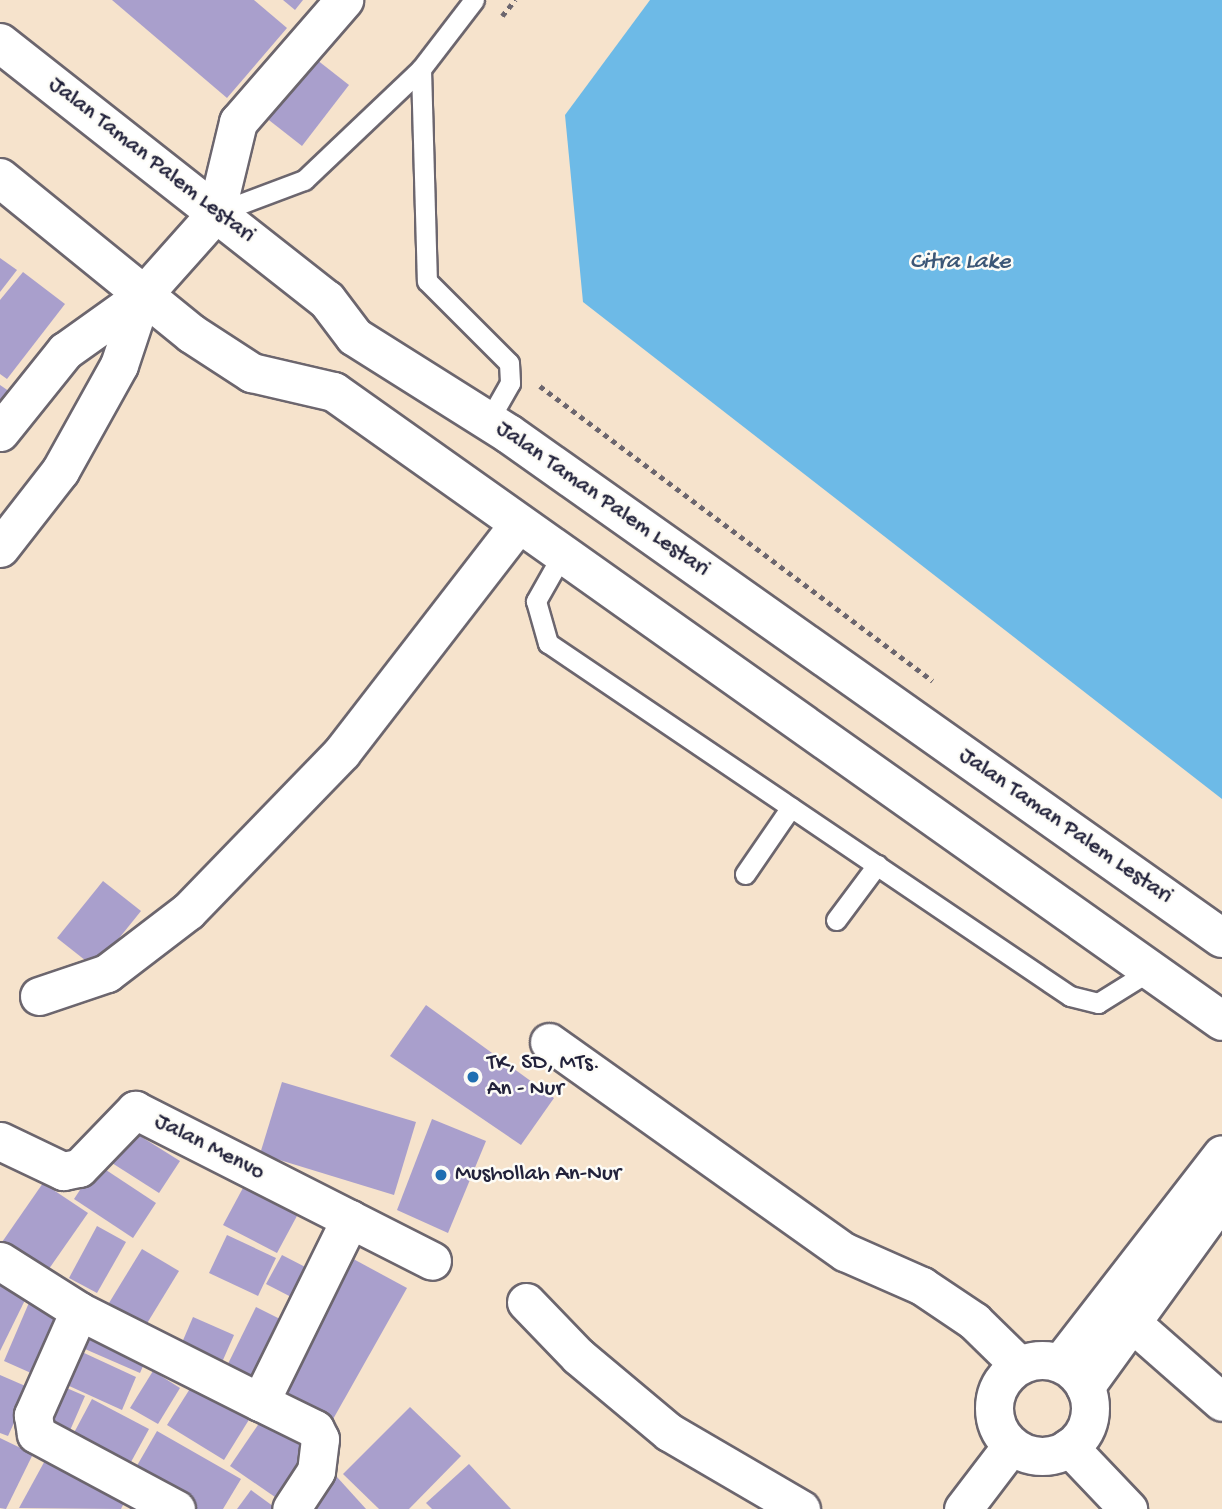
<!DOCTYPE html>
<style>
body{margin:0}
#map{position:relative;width:1222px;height:1509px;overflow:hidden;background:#f6e3cc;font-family:"Gochi Hand",sans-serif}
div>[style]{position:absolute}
.water>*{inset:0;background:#6dbae7}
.building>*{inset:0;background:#a99fcc}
.path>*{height:4.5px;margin-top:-2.25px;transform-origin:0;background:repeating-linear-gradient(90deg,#6c666e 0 5px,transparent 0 10px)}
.roads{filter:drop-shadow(2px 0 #6c666e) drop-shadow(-2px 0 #6c666e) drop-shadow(0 2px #6c666e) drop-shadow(0 -2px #6c666e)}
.lane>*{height:19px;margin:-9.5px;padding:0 9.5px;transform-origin:9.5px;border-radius:9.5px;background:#fff}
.street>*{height:37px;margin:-18.5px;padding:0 18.5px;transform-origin:18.5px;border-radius:18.5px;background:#fff}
.street>.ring{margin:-18.5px;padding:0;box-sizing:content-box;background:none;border:37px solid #fff;border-radius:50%}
.secondary>*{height:38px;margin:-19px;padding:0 19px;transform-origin:19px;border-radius:19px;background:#fff}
.dots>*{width:19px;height:19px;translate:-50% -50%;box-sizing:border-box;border:4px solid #fdfcf7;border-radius:50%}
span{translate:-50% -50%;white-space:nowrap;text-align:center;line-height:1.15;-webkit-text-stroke:5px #fdfcf7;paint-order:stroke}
.street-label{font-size:23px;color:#22223b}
.poi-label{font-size:23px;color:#22223b}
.left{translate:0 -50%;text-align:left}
.water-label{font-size:24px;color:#3c5777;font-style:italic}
</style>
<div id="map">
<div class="water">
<div style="clip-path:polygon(650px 0,1222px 0,1222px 799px,583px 302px,565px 115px)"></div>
</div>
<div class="building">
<div style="clip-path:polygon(112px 0,254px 0,287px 28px,227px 98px)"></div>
<div style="clip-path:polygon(283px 0,303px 0,295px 10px)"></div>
<div style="clip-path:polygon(312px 56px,349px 85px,302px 146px,265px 117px)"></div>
<div style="clip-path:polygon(0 258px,17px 270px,0 292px)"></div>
<div style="clip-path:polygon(23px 272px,65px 304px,7px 379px,0 374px,0 300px)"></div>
<div style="clip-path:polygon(0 385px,16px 396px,0 417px)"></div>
<div style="clip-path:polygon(103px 881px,141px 911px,95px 968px,57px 938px)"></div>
<div style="clip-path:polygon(426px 1005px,554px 1098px,521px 1145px,390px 1056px)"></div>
<div style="clip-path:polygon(282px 1082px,416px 1122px,394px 1195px,260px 1154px)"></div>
<div style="clip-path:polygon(432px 1119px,486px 1141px,448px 1233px,397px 1210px)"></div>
<div style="clip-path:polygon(132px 1131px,180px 1161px,159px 1193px,112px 1163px)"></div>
<div style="clip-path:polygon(97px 1164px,156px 1203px,133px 1238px,74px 1199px)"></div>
<div style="clip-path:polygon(43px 1183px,88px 1213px,44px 1276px,0 1245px)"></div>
<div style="clip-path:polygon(244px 1186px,298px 1214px,277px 1253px,223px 1225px)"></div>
<div style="clip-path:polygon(97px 1226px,126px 1242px,97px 1293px,69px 1278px)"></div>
<div style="clip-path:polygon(227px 1235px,276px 1258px,258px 1296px,209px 1273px)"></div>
<div style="clip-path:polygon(142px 1249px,179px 1271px,146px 1325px,109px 1303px)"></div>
<div style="clip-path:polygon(282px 1255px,313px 1271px,297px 1300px,266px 1284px)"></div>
<div style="clip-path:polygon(346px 1255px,407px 1288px,332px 1421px,271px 1387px)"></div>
<div style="clip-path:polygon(0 1282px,27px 1296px,0 1351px)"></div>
<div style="clip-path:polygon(31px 1298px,67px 1313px,40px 1377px,4px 1361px)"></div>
<div style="clip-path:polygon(256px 1307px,292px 1325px,257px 1393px,222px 1376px)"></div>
<div style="clip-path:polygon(193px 1317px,234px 1335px,219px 1369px,178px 1352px)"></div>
<div style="clip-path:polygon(88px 1322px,150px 1350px,140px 1373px,78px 1346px)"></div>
<div style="clip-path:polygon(82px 1352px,136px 1377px,122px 1410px,67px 1385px)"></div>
<div style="clip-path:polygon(153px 1371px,180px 1388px,158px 1424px,130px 1408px)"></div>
<div style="clip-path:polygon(0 1375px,30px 1388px,8px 1436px,0 1433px)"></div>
<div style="clip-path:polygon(198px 1376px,255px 1410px,224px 1460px,167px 1425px)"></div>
<div style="clip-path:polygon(62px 1386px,85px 1396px,65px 1442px,42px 1432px)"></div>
<div style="clip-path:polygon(92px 1399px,149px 1429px,125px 1473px,68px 1444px)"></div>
<div style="clip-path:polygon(410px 1407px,461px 1456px,409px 1509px,379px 1509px,343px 1474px)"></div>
<div style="clip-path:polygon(262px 1419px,307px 1450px,275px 1497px,230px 1466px)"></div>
<div style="clip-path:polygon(157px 1431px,241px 1479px,223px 1509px,188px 1509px,131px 1476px)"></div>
<div style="clip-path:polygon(0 1438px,33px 1454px,6px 1509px,0 1508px)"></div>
<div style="clip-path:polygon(48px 1455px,127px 1497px,121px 1509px,19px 1508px)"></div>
<div style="clip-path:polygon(469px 1464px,511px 1509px,432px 1509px,426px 1503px)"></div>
<div style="clip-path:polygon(337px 1477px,366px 1509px,301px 1509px)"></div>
<div style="clip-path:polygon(251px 1490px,277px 1509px,237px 1509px)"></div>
</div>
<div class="path">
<div style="left:502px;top:16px;width:21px;rotate:-51deg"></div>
<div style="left:540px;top:386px;width:491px;rotate:36.9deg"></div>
</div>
<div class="roads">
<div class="lane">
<div style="left:421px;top:69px;width:212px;rotate:88.4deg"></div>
<div style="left:427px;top:281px;width:116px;rotate:45deg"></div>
<div style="left:509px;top:363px;width:20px;rotate:87deg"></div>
<div style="left:510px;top:383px;width:43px;rotate:119.6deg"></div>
<div style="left:216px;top:213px;width:94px;rotate:-20.6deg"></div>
<div style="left:304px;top:180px;width:161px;rotate:-43.5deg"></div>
<div style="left:421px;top:69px;width:87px;rotate:-52.5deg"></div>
<div style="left:562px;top:555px;width:53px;rotate:119.5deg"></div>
<div style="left:536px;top:601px;width:44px;rotate:74.1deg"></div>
<div style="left:548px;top:643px;width:630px;rotate:34.07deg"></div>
<div style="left:1070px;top:996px;width:29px;rotate:14deg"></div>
<div style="left:1098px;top:1003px;width:62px;rotate:-31.9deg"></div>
<div style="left:745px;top:874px;width:81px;rotate:-55.5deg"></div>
<div style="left:836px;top:920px;width:69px;rotate:-53.3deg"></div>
</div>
<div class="street">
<div style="left:0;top:432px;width:104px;rotate:-51.3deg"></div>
<div style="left:65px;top:351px;width:95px;rotate:-35.5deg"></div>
<div style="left:142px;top:296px;width:111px;rotate:-48.3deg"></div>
<div style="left:216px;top:213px;width:94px;rotate:-76.4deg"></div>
<div style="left:238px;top:122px;width:162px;rotate:-49deg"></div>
<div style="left:0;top:548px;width:98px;rotate:-52.1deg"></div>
<div style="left:60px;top:471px;width:121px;rotate:-60.9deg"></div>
<div style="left:119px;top:365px;width:73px;rotate:-71.6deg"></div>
<div style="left:39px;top:996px;width:72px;rotate:-18.7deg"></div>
<div style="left:107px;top:973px;width:102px;rotate:-37.4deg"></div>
<div style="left:188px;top:911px;width:221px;rotate:-45.9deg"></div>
<div style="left:342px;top:752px;width:288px;rotate:-52.3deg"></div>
<div style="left:549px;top:1042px;width:363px;rotate:35.4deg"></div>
<div style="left:845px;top:1252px;width:84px;rotate:23.8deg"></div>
<div style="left:922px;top:1286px;width:63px;rotate:33.9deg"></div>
<div style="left:974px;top:1321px;width:63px;rotate:44.4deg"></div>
<div style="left:0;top:1141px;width:70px;rotate:25.5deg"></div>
<div style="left:63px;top:1171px;width:16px;rotate:-11deg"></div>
<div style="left:79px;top:1168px;width:81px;rotate:-46deg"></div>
<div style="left:135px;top:1110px;width:333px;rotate:26.9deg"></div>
<div style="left:0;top:1261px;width:93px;rotate:32.3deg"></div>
<div style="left:79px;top:1311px;width:114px;rotate:113.9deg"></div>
<div style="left:33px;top:1415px;width:19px;rotate:81deg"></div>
<div style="left:36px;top:1434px;width:159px;rotate:28.2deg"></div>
<div style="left:526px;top:1302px;width:75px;rotate:46.1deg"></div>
<div style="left:578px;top:1356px;width:119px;rotate:39.9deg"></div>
<div style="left:669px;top:1432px;width:153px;rotate:30.3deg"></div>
<div style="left:79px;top:1311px;width:203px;rotate:26.7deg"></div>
<div style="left:260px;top:1402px;width:204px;rotate:-63.8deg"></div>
<div style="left:1131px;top:1322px;width:121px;rotate:41.3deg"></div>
<div class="ring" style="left:994px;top:1360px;width:59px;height:59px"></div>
<div style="left:1060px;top:1363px;width:264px;rotate:-52.2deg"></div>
<div style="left:1085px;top:1387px;width:233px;rotate:-54.1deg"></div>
<div style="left:260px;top:1402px;width:61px;rotate:26.1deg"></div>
<div style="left:315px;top:1429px;width:11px;rotate:63deg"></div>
<div style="left:320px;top:1439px;width:32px;rotate:97deg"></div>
<div style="left:316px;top:1471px;width:45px;rotate:123.3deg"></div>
<div style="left:1069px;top:1447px;width:86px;rotate:46.4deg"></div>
<div style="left:963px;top:1509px;width:79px;rotate:-52.7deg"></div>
</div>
<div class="secondary">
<div style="left:0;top:43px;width:416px;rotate:38.2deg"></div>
<div style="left:327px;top:300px;width:46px;rotate:52.9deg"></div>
<div style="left:355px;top:337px;width:182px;rotate:32.2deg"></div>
<div style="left:509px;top:434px;width:873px;rotate:35.26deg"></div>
<div style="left:0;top:178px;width:247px;rotate:39.1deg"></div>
<div style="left:192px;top:334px;width:72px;rotate:33deg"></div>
<div style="left:252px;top:373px;width:84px;rotate:13deg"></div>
<div style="left:334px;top:392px;width:1088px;rotate:35.31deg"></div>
</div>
</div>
<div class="dots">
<div style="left:473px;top:1077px;background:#1f6fb2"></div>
<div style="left:441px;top:1175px;background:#1f6fb2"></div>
</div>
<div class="street-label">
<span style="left:151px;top:161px;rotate:38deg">Jalan Taman Palem Lestari</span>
<span style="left:602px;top:500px;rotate:35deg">Jalan Taman Palem Lestari</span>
<span style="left:1065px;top:827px;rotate:35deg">Jalan Taman Palem Lestari</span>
<span style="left:209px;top:1148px;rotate:27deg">Jalan Menvo</span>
</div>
<div class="poi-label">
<span class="left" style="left:487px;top:1077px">TK, SD, MTs.<br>An - Nur</span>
<span class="left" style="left:455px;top:1175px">Mushollah An-Nur</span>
</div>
<div class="water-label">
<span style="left:960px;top:263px">Citra Lake</span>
</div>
</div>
